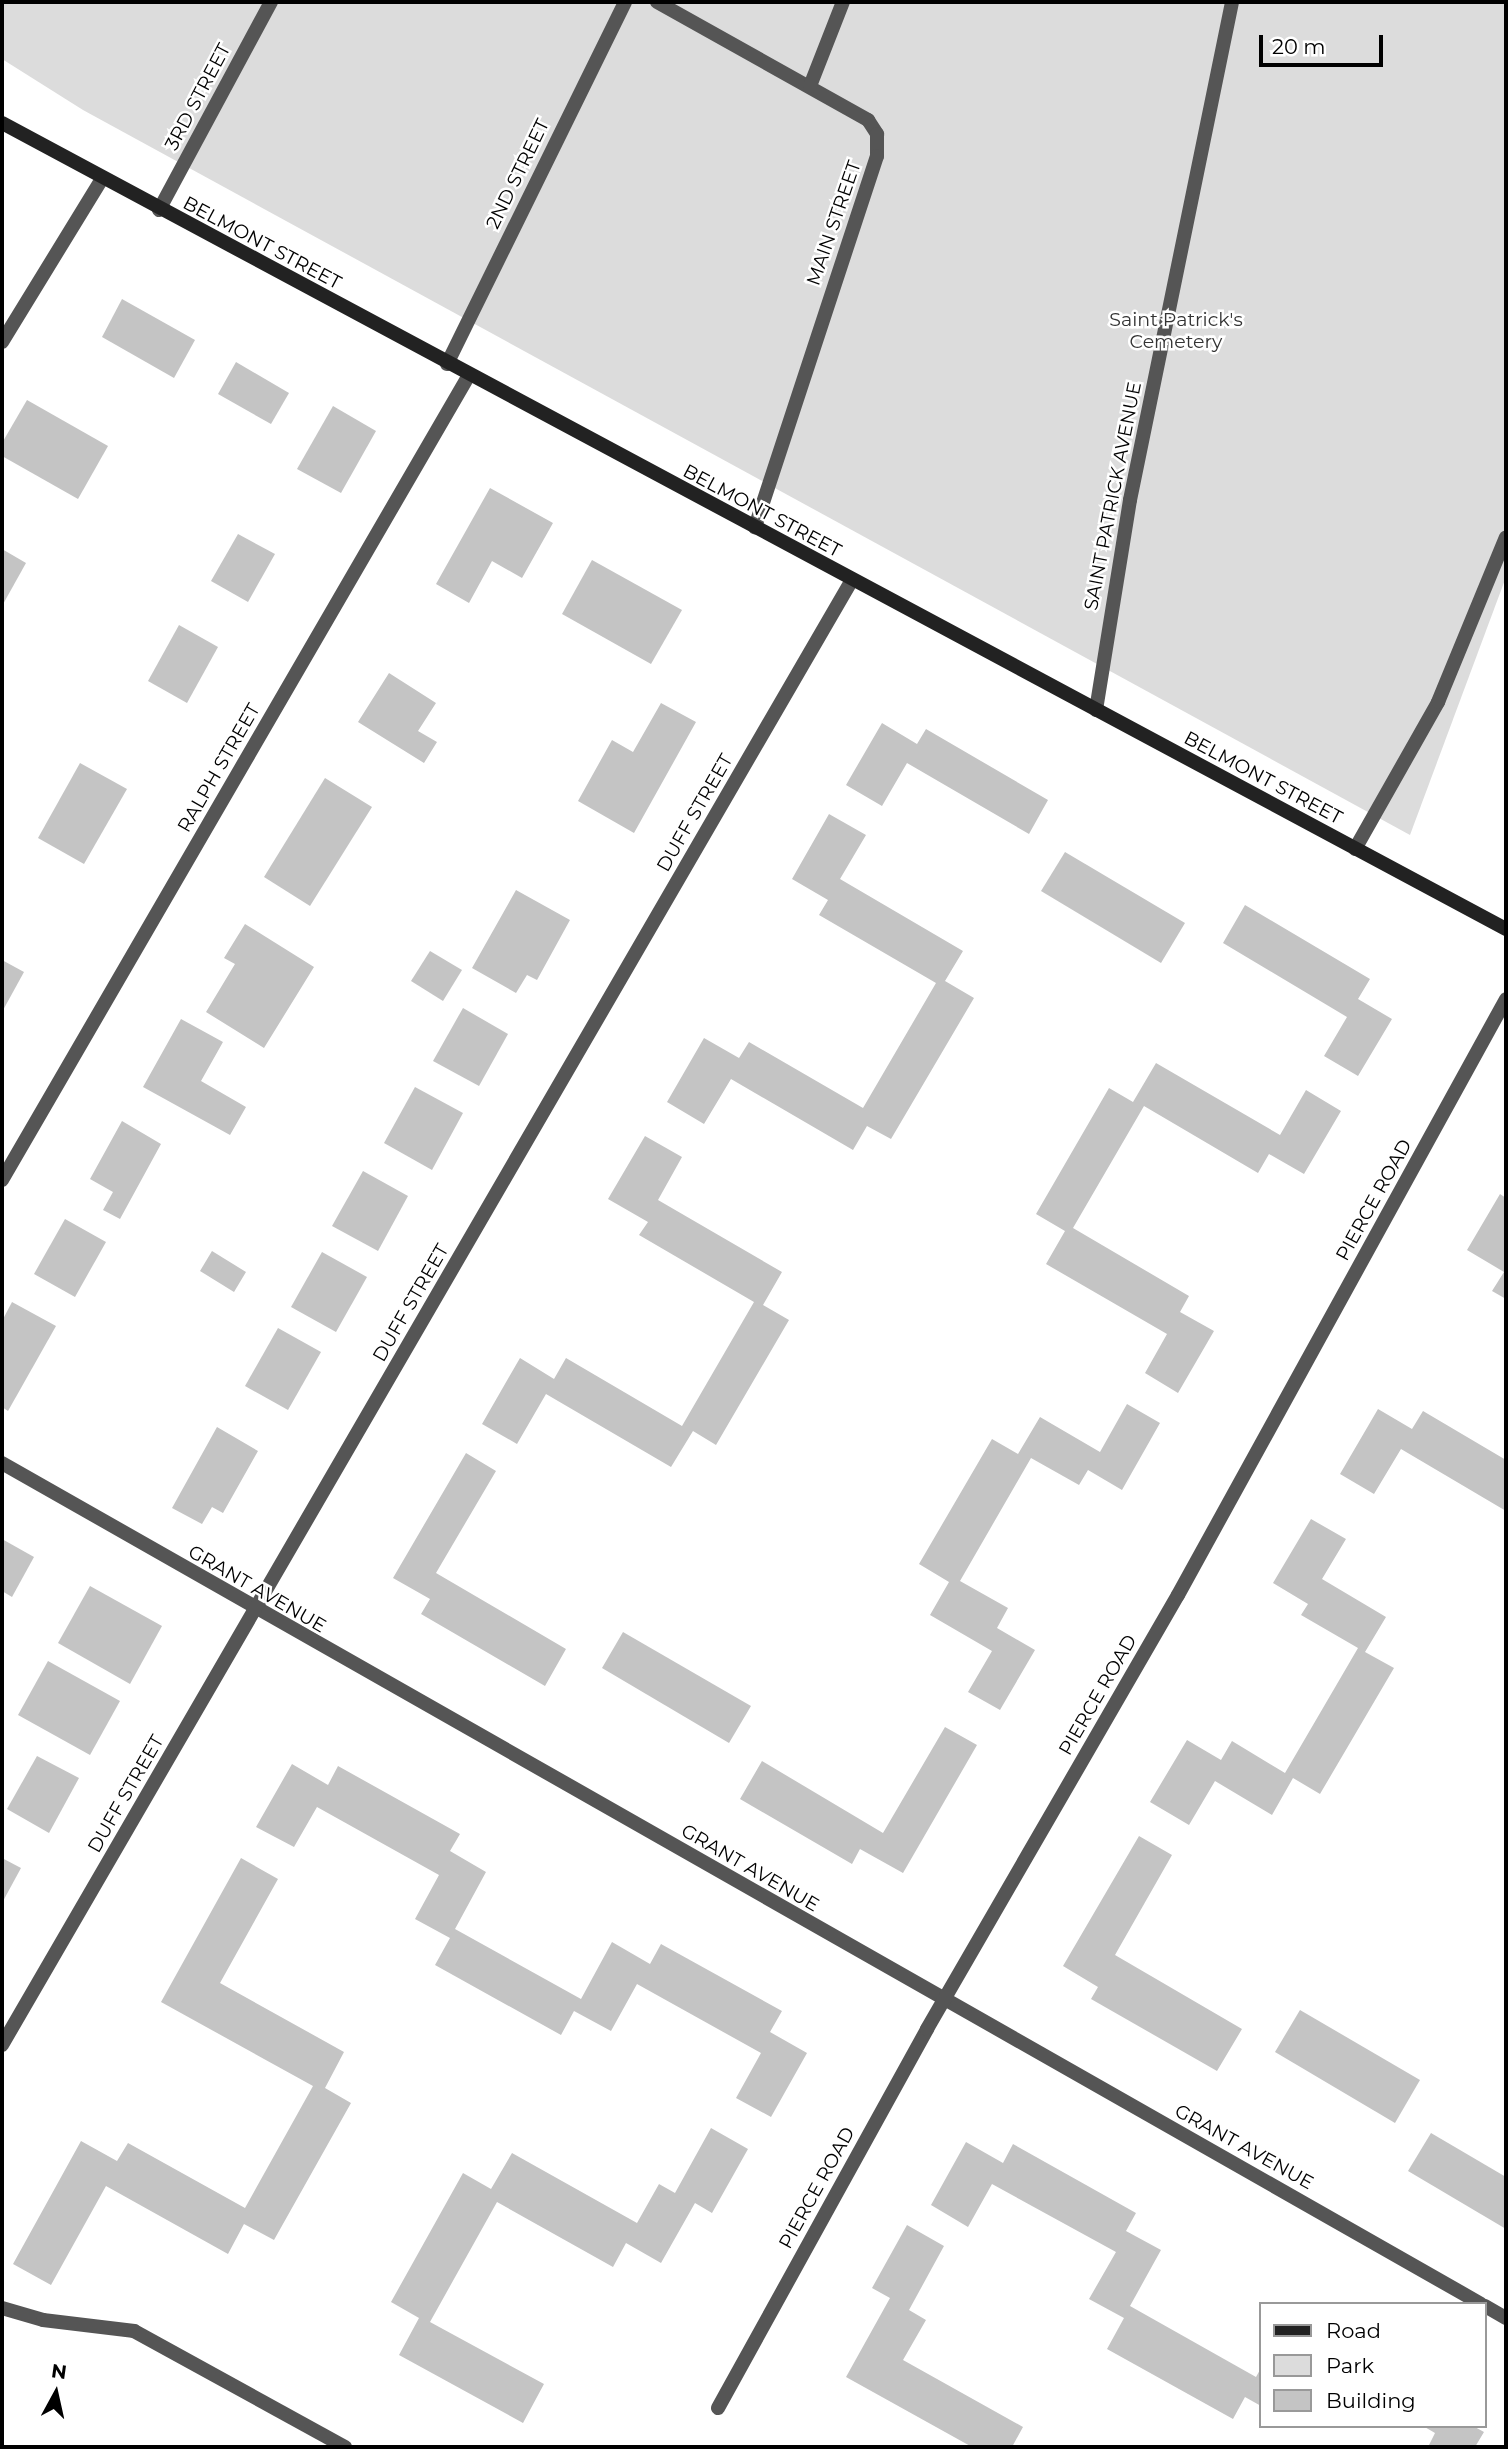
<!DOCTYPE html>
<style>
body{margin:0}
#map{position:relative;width:1508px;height:2449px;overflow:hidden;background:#fff;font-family:Montserrat,sans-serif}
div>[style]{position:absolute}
.green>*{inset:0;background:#dcdcdc}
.building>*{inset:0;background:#c4c4c4}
.service>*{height:14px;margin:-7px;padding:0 7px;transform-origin:7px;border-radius:7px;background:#555}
.minor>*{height:14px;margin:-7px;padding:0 7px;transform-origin:7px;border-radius:7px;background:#555}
.secondary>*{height:14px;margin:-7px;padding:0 7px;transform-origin:7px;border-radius:7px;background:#222}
span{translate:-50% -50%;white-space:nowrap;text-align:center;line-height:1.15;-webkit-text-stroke:5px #fff;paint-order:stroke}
.street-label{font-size:19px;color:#000}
.park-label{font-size:19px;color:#333}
.frame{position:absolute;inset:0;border:4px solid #000;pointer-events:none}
.legend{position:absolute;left:1259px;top:2302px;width:228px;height:126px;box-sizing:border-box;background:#fff;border:2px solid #999;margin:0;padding:9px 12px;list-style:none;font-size:21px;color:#000}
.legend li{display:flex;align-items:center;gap:14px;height:35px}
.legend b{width:35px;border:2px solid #999}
.north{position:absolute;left:21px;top:2358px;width:70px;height:70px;-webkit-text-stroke:5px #fff;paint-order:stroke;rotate:8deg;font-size:19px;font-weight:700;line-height:28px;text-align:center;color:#000}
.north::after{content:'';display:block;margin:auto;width:24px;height:32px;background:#000;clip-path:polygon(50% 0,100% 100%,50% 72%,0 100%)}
.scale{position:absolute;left:1259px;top:35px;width:124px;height:32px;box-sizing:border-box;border:4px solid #000;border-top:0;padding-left:9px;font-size:21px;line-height:24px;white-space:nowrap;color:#000;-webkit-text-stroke:5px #fff;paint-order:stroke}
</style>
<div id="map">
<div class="green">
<div style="clip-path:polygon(2px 2px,1506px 2px,1506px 577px,1410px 835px,83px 110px,2px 59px)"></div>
</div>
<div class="building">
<div style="clip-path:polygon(122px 299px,195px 340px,174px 378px,102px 337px)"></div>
<div style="clip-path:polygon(236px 362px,289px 393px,271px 424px,218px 394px)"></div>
<div style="clip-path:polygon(27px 400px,108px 446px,78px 499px,2px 456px,2px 443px)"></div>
<div style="clip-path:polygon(333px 406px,376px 431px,341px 493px,297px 469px)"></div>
<div style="clip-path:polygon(490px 488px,553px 523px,522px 578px,492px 561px,469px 603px,436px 584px)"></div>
<div style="clip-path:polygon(238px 534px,275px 554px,248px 602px,211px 581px)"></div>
<div style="clip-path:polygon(2px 549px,26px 563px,2px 606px)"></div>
<div style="clip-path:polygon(592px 560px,682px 610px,651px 664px,562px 614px)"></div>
<div style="clip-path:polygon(179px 625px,218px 647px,187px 703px,148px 681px)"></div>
<div style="clip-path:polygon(389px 673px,436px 703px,418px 731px,437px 742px,424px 763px,358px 722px)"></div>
<div style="clip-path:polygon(661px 703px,696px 722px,634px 833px,578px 801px,612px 740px,633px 752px)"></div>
<div style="clip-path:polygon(882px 723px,917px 744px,926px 729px,1048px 800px,1029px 834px,907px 763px,882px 806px,846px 785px)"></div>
<div style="clip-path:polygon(80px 763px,127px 789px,84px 864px,38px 838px)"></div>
<div style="clip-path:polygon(325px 778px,372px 807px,310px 906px,264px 877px)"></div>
<div style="clip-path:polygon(829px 814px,866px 835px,840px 879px,963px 951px,945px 981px,974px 998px,891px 1139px,867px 1126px,853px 1150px,731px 1079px,704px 1124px,667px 1102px,704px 1038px,739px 1058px,749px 1042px,863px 1108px,936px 983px,819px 915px,828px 900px,792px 879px)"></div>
<div style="clip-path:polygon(1065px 852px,1185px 923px,1161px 963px,1041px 891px)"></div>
<div style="clip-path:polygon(516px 890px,570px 920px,537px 980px,527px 975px,516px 993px,472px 968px)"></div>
<div style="clip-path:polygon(1245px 905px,1370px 979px,1358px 999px,1392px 1019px,1358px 1076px,1324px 1056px,1347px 1017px,1223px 943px)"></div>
<div style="clip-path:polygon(245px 924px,314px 967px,264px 1048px,206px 1012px,235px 964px,224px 958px)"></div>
<div style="clip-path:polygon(430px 951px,462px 970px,443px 1001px,411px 981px)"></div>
<div style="clip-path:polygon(2px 960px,24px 972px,2px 1012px)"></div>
<div style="clip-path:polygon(463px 1008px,508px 1034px,479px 1086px,433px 1061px)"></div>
<div style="clip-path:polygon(181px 1019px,223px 1042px,201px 1081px,246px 1107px,230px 1135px,143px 1087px)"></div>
<div style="clip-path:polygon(1156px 1063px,1280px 1135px,1306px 1090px,1341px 1111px,1304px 1174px,1269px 1154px,1258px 1173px,1144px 1106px,1073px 1228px,1189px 1296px,1180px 1312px,1214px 1331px,1178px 1393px,1145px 1373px,1167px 1334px,1046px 1264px,1065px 1231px,1036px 1214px,1109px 1088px,1133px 1102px)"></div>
<div style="clip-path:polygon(415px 1087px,463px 1113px,432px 1170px,384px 1143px)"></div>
<div style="clip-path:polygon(122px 1121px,161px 1144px,120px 1219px,103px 1210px,113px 1192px,90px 1179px)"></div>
<div style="clip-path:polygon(645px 1136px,682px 1157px,658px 1200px,782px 1272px,763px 1305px,789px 1320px,716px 1445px,693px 1431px,671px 1467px,546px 1394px,517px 1444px,482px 1424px,520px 1358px,554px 1379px,566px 1358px,682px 1426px,754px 1302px,639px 1235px,648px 1222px,608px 1199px)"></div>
<div style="clip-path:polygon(363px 1171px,408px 1196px,378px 1251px,332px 1226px)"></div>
<div style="clip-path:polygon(1500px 1194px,1506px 1198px,1506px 1299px,1492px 1291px,1504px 1272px,1467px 1250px)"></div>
<div style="clip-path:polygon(65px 1219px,106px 1242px,75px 1297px,34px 1274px)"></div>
<div style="clip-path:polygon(212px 1251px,246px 1272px,234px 1292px,200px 1271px)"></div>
<div style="clip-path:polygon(322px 1252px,367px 1277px,336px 1332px,291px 1307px)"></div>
<div style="clip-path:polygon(12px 1302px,56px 1326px,8px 1411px,2px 1407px,2px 1321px)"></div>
<div style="clip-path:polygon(278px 1328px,321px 1352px,288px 1410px,245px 1386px)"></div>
<div style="clip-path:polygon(1127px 1404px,1160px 1423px,1122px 1490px,1088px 1470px,1079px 1485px,1031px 1458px,960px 1581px,1008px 1608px,997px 1628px,1035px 1650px,1000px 1710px,968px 1692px,992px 1651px,930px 1615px,949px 1582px,919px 1564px,992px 1439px,1018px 1454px,1040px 1417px,1100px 1452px)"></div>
<div style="clip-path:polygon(1378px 1409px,1412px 1429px,1423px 1411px,1506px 1460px,1506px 1511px,1401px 1449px,1374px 1494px,1340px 1474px)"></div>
<div style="clip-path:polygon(217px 1427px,258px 1451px,223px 1513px,212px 1507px,202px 1524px,172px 1508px)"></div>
<div style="clip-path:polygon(466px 1453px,496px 1471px,436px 1573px,566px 1649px,545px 1686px,421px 1614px,430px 1599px,393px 1578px)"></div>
<div style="clip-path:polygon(1311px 1519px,1346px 1539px,1322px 1579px,1386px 1617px,1365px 1652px,1394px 1668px,1320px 1794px,1293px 1778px,1272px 1815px,1215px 1781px,1189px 1825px,1150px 1802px,1187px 1740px,1221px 1760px,1232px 1741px,1285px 1773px,1358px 1648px,1301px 1615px,1308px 1604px,1273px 1583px)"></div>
<div style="clip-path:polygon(2px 1539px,34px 1557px,12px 1597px,2px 1591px)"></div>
<div style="clip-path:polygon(90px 1586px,162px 1626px,130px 1684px,58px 1643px)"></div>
<div style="clip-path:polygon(623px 1632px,751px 1706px,729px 1743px,602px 1668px)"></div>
<div style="clip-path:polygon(48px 1661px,120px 1701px,90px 1755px,18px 1715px)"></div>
<div style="clip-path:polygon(945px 1727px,977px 1745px,903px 1873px,860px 1849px,852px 1864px,740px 1799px,762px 1761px,883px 1833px)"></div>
<div style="clip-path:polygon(37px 1756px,79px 1778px,49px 1833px,7px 1809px)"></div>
<div style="clip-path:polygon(292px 1764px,328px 1785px,338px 1766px,460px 1834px,450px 1851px,486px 1872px,455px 1929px,581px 1999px,612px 1942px,650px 1964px,661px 1944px,782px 2011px,770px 2032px,807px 2053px,771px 2117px,736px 2098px,761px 2053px,637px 1984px,611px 2031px,574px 2011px,561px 2035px,435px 1965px,450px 1938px,415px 1919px,439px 1875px,317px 1807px,294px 1847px,256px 1827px)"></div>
<div style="clip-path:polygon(1139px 1836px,1172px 1855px,1115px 1955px,1242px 2029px,1217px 2071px,1091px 1999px,1098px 1987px,1063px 1966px)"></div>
<div style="clip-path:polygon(2px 1858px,21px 1868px,2px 1903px)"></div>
<div style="clip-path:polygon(241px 1858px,278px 1879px,220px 1983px,344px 2052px,325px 2088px,351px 2103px,274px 2240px,244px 2224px,228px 2254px,106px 2186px,51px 2285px,13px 2264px,81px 2141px,117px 2161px,128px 2143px,245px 2208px,313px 2086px,161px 2002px)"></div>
<div style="clip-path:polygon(1300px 2010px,1420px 2080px,1395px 2123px,1275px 2052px)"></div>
<div style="clip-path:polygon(711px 2128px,748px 2149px,712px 2213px,695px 2203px,661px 2263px,626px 2243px,613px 2267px,497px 2202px,430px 2322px,544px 2384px,523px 2423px,399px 2355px,419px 2318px,391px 2302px,463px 2173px,491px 2189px,512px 2153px,637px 2223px,659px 2184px,675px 2193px)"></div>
<div style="clip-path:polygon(1431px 2133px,1506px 2177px,1506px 2229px,1408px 2171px)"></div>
<div style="clip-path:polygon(966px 2142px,1003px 2163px,1013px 2144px,1136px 2213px,1126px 2231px,1161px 2250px,1130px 2306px,1256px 2377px,1261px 2368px,1261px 2406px,1245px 2397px,1233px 2419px,1107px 2349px,1124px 2318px,1089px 2299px,1116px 2252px,992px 2184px,968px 2227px,931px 2205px)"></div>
<div style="clip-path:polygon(907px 2225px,944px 2246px,909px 2310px,926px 2320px,903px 2360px,1023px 2427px,1012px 2447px,972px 2447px,846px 2377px,890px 2298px,872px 2288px)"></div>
<div style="clip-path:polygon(1423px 2426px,1473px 2426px,1484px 2432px,1475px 2447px,1428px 2447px,1435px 2433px)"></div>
</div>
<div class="service">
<div style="left:657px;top:2px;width:242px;rotate:29.2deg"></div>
<div style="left:868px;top:120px;width:17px;rotate:57deg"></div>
<div style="left:877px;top:134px;width:22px;rotate:90deg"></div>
<div style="left:877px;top:156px;width:391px;rotate:108.2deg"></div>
<div style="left:810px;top:86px;width:90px;rotate:-68.6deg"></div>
<div style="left:159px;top:210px;width:236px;rotate:-61.7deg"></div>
<div style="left:447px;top:364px;width:403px;rotate:-63.8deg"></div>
<div style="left:1096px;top:710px;width:213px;rotate:-80.8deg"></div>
<div style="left:1130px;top:500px;width:508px;rotate:-78.42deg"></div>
<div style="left:1355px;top:849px;width:169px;rotate:-60.5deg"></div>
<div style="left:1438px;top:702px;width:178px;rotate:-67.6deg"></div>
<div style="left:2px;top:2308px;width:43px;rotate:16.3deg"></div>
<div style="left:43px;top:2320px;width:92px;rotate:6.9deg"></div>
<div style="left:134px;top:2331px;width:241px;rotate:28.8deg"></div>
</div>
<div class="minor">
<div style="left:2px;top:342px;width:191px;rotate:-58.5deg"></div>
<div style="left:2px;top:1180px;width:931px;rotate:-59.88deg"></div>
<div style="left:2px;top:1463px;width:1701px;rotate:29.62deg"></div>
<div style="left:2px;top:2045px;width:1694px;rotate:-59.88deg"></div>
<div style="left:1485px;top:2306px;width:24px;rotate:30deg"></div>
<div style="left:718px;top:2408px;width:433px;rotate:-61.1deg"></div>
<div style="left:927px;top:2029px;width:501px;rotate:-59.96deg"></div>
<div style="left:1178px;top:1595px;width:680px;rotate:-61.17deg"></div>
</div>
<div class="secondary">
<div style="left:2px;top:123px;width:1706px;rotate:28.19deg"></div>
</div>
<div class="street-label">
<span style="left:198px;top:97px;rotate:-62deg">3RD STREET</span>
<span style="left:518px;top:174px;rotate:-64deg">2ND STREET</span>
<span style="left:834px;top:223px;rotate:-71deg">MAIN STREET</span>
<span style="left:262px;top:243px;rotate:28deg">BELMONT STREET</span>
<span style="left:1113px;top:496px;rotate:-79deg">SAINT PATRICK AVENUE</span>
<span style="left:762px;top:511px;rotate:28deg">BELMONT STREET</span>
<span style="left:219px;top:768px;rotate:-60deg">RALPH STREET</span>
<span style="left:1263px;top:778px;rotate:28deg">BELMONT STREET</span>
<span style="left:695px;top:813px;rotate:-60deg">DUFF STREET</span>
<span style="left:1374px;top:1200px;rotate:-61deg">PIERCE ROAD</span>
<span style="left:411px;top:1303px;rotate:-60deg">DUFF STREET</span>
<span style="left:257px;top:1589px;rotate:30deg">GRANT AVENUE</span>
<span style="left:1098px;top:1695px;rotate:-60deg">PIERCE ROAD</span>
<span style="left:126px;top:1794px;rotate:-60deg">DUFF STREET</span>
<span style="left:750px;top:1868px;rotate:30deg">GRANT AVENUE</span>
<span style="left:1244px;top:2147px;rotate:29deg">GRANT AVENUE</span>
<span style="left:817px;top:2188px;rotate:-61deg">PIERCE ROAD</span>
</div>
<div class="park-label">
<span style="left:1176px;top:331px">Saint Patrick's<br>Cemetery</span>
</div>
<div class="frame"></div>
<ul class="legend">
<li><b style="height:9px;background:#222"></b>Road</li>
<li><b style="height:19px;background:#dcdcdc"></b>Park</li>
<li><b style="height:19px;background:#c4c4c4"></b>Building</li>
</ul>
<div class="north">N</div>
<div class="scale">20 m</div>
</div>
